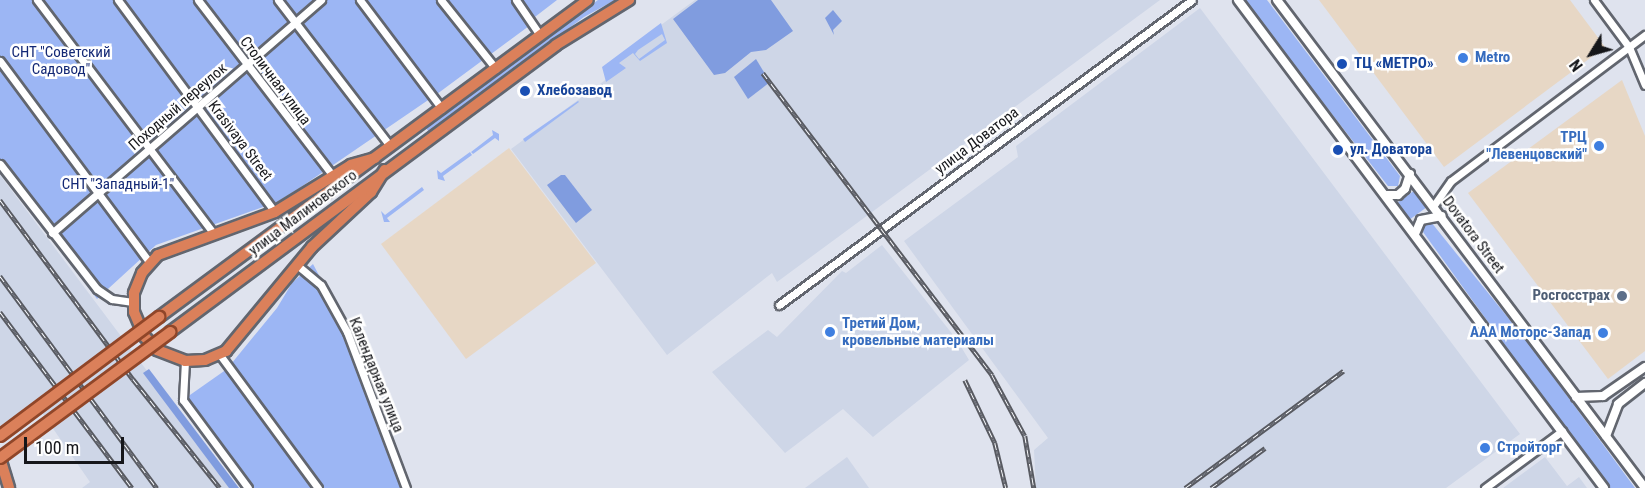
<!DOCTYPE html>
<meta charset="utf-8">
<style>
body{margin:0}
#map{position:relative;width:1645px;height:488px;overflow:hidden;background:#dfe3ee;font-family:"Roboto Condensed",sans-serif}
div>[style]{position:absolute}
.commercial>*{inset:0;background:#e7d7c5}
.built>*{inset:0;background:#ced6e7}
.green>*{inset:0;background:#9cb6f4}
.forest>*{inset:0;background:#809cdf}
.roads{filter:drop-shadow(2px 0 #62666f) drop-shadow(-2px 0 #62666f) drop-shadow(0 2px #62666f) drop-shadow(0 -2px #62666f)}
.minor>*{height:7px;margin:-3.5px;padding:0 3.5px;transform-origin:3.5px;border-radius:3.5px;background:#fff}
.tertiary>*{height:8px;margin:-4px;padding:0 4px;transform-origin:4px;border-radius:4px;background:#fff}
.trunk>*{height:10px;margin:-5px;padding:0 5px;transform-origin:5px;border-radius:5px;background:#db805a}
.rail>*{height:4.5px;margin-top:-2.25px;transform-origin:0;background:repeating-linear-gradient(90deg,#fff 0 7px,#585a61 0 14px);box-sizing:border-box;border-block:2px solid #585a61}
.bridges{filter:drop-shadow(2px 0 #904629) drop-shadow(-2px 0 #904629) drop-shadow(0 2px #904629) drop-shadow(0 -2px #904629)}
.trunk-bridge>*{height:10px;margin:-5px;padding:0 5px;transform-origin:5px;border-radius:5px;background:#db805a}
.dots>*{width:16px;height:16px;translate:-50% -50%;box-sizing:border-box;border:3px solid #fff;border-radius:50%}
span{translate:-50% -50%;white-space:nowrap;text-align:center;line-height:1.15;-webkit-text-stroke:5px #fff;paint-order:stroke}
.park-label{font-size:15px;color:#132875}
.shop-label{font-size:15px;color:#366cbe;font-weight:700}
.left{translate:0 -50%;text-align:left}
.right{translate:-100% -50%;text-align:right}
.transit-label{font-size:15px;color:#164399;font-weight:700}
.street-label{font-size:15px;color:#15161a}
.service-label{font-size:15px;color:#4e5e75;font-weight:700}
.north{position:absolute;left:1561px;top:24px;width:60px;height:60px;-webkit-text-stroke:4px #fff;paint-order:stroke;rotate:233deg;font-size:16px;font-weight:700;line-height:24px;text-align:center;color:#15161a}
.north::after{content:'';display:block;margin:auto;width:21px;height:27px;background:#15161a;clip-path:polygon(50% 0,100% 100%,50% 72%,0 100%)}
.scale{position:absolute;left:24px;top:437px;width:100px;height:27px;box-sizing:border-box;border:3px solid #15161a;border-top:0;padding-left:8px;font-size:18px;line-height:21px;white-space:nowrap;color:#15161a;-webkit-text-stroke:4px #fff;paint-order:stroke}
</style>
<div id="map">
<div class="commercial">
<div style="clip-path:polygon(1319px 0,1570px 0,1605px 47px,1444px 167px)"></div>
<div style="clip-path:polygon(1622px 80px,1645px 136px,1645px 351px,1608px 379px,1468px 193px)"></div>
<div style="clip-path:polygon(509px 148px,596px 263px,466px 359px,381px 244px)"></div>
</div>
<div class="built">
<div style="clip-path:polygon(695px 0,1160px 0,777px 282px,772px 273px,667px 355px,511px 149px,619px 70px,612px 61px)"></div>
<div style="clip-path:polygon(1200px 8px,1520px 434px,1446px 488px,1036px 488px,1034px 450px,1048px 438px,904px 241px,1018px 157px,1016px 146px)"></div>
<div style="clip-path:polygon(0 175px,235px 488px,82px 488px,90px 482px,36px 404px,0 431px)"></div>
<div style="clip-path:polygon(882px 245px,957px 340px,969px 360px,873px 437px,843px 409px,785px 453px,712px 372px,768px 330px,777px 337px,842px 271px,846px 273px)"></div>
<div style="clip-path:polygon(847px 457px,869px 488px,805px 488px)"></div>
<div style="clip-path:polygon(1545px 457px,1567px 486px,1579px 477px,1587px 488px,1503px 488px)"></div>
</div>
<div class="green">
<div style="clip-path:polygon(0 0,557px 0,527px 23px,529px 26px,437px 94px,298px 189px,277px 202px,156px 245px,97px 299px,0 169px)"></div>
<div style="clip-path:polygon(598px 0,615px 0,584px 17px,429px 132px,426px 128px)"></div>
<div style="clip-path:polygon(1243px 0,1267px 0,1400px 176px,1398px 186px,1388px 186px)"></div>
<div style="clip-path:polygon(evenodd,661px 23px,667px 43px,640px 61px,633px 53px,619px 63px,626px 68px,606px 82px,602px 67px,661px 23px,662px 34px,665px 40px,639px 59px,635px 54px,638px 50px,662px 34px)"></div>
<div style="clip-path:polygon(578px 101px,579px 102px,525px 142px,523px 139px)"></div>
<div style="clip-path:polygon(492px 130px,499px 134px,499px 141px,495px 138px,473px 154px,471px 152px,493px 135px)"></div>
<div style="clip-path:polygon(470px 152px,472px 155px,443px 176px,445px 181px,438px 179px,437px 170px,441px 173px)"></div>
<div style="clip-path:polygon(422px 187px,424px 190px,387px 218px,390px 222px,384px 222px,381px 211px,385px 215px)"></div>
<div style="clip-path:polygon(1415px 190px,1427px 207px,1409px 220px,1397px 203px)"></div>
<div style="clip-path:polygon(1431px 222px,1526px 340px,1635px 488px,1608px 488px,1423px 232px,1424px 225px)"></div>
<div style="clip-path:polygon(313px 264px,354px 342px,401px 488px,244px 488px,180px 402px,227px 369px,277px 308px,292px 283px)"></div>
</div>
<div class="forest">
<div style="clip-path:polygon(698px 0,771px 0,793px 31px,766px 50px,751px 52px,725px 73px,714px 75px,673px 19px)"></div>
<div style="clip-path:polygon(833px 10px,842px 21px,833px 30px,834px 35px,825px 18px)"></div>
<div style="clip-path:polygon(756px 59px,770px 82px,748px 99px,734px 77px)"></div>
<div style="clip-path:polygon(561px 175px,565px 175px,592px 210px,576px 223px,547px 185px)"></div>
<div style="clip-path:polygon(149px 369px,239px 488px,229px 488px,143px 373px)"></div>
</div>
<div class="roads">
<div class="minor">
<div style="left:37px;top:0;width:292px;rotate:52.9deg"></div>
<div style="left:118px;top:0;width:264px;rotate:53.5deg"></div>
<div style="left:198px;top:0;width:222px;rotate:52.5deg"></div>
<div style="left:278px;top:0;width:184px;rotate:52.5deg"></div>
<div style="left:360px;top:0;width:136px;rotate:53deg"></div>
<div style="left:441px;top:0;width:88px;rotate:51.4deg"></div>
<div style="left:516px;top:0;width:42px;rotate:55.6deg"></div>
<div style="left:1594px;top:0;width:59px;rotate:53.3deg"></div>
<div style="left:1629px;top:47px;width:41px;rotate:67.2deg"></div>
<div style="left:0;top:61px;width:252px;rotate:53.4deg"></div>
<div style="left:0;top:164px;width:158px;rotate:52.2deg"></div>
<div style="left:97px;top:289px;width:18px;rotate:34deg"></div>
<div style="left:112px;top:299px;width:21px;rotate:8deg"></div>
<div style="left:1434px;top:205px;width:29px;rotate:-55deg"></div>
<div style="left:1451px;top:181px;width:243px;rotate:-37deg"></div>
<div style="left:52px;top:233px;width:356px;rotate:-40.9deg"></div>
<div style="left:297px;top:265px;width:31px;rotate:40deg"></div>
<div style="left:321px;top:285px;width:54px;rotate:61deg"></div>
<div style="left:347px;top:332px;width:167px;rotate:69.3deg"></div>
<div style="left:779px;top:305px;width:513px;rotate:-36.45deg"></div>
<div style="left:220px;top:355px;width:165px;rotate:53.6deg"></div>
<div style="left:185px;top:361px;width:39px;rotate:93deg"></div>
<div style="left:183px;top:400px;width:109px;rotate:53.5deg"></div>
<div style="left:1485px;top:488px;width:96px;rotate:-36.5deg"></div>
</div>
<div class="tertiary">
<div style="left:1238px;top:0;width:610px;rotate:53.13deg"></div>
<div style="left:1277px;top:0;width:611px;rotate:52.98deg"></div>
<div style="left:1387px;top:195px;width:11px"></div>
<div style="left:1398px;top:195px;width:9px;rotate:-41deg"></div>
<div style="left:1405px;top:189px;width:16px;rotate:-72deg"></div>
<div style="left:1415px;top:234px;width:15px;rotate:-67deg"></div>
<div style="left:1421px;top:220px;width:21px;rotate:-11deg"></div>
<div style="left:1576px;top:397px;width:27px;rotate:-2deg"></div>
<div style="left:1603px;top:396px;width:51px;rotate:-34.6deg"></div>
<div style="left:1606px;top:436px;width:34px;rotate:-69deg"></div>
<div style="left:1618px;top:404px;width:34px;rotate:-38deg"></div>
</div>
<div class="trunk">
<div style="left:375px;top:158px;width:25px;rotate:164deg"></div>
<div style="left:351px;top:165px;width:89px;rotate:148.3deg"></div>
<div style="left:275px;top:212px;width:125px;rotate:159.8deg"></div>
<div style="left:158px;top:255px;width:24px;rotate:132deg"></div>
<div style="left:142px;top:273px;width:22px;rotate:112deg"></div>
<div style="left:134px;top:293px;width:19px;rotate:90deg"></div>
<div style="left:134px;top:312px;width:26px;rotate:67deg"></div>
<div style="left:144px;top:336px;width:19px;rotate:47deg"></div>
<div style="left:157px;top:350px;width:30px;rotate:21deg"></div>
<div style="left:185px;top:361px;width:20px;rotate:-3deg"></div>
<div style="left:205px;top:360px;width:23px;rotate:-23deg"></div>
<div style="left:226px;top:351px;width:135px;rotate:-50.4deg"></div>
<div style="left:312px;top:247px;width:81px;rotate:-43deg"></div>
<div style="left:371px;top:192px;width:26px;rotate:-58deg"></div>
<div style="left:159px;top:317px;width:533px;rotate:-36.46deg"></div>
<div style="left:170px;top:332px;width:481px;rotate:-36.6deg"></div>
<div style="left:556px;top:45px;width:86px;rotate:-31.7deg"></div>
<div style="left:0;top:458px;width:31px;rotate:73deg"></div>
</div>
</div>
<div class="rail">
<div style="left:763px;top:73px;width:379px;rotate:52.8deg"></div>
<div style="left:992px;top:375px;width:69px;rotate:61.6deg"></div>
<div style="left:1025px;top:436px;width:53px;rotate:80.2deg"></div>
<div style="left:0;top:200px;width:223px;rotate:53.4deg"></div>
<div style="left:133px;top:379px;width:139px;rotate:51.4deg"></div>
<div style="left:0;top:276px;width:264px;rotate:53.5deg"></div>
<div style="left:0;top:312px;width:220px;rotate:53.1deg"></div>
<div style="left:965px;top:380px;width:70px;rotate:64.5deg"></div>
<div style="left:995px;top:443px;width:46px;rotate:76.3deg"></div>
<div style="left:1185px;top:488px;width:197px;rotate:-36.5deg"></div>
<div style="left:1211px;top:488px;width:67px;rotate:-36.5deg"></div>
</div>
<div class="bridges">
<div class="trunk-bridge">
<div style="left:0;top:436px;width:199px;rotate:-36.8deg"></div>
<div style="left:0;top:458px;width:212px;rotate:-36.5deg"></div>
</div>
</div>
<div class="dots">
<div style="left:1463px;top:58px;background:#3f7fe0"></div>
<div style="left:1342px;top:64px;background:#1a4fb4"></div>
<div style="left:525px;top:91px;background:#1a4fb4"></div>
<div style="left:1599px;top:146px;background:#3f7fe0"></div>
<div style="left:1338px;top:150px;background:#1a4fb4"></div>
<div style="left:1622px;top:296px;background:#5c6f8a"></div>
<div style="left:830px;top:332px;background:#3f7fe0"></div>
<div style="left:1603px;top:333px;background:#3f7fe0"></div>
<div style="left:1485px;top:448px;background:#3f7fe0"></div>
</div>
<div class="park-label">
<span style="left:61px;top:61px">СНТ "Советский<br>Садовод"</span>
<span style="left:118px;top:185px">СНТ "Западный-1"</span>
</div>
<div class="shop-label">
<span class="left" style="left:1475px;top:58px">Metro</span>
<span class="right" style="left:1587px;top:146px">ТРЦ<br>"Левенцовский"</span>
<span class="left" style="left:842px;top:332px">Третий Дом,<br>кровельные материалы</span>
<span class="right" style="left:1591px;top:333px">ААА Моторс-Запад</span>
<span class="left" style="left:1497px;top:448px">Стройторг</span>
</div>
<div class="transit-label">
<span class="left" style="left:1354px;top:64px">ТЦ «МЕТРО»</span>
<span class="left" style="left:537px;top:91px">Хлебозавод</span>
<span class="left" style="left:1350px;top:150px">ул. Доватора</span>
</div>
<div class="street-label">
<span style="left:275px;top:81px;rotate:53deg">Столичная улица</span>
<span style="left:178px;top:107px;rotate:-41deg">Походный переулок</span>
<span style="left:240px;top:141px;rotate:53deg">Krasivaya Street</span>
<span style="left:977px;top:141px;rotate:-37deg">улица Доватора</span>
<span style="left:303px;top:213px;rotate:-37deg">улица Малиновского</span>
<span style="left:1473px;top:235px;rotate:53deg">Dovatora Street</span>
<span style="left:376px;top:375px;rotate:68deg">Календарная улица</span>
</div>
<div class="service-label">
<span class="right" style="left:1610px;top:296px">Росгосстрах</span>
</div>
<div class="north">N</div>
<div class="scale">100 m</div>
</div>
